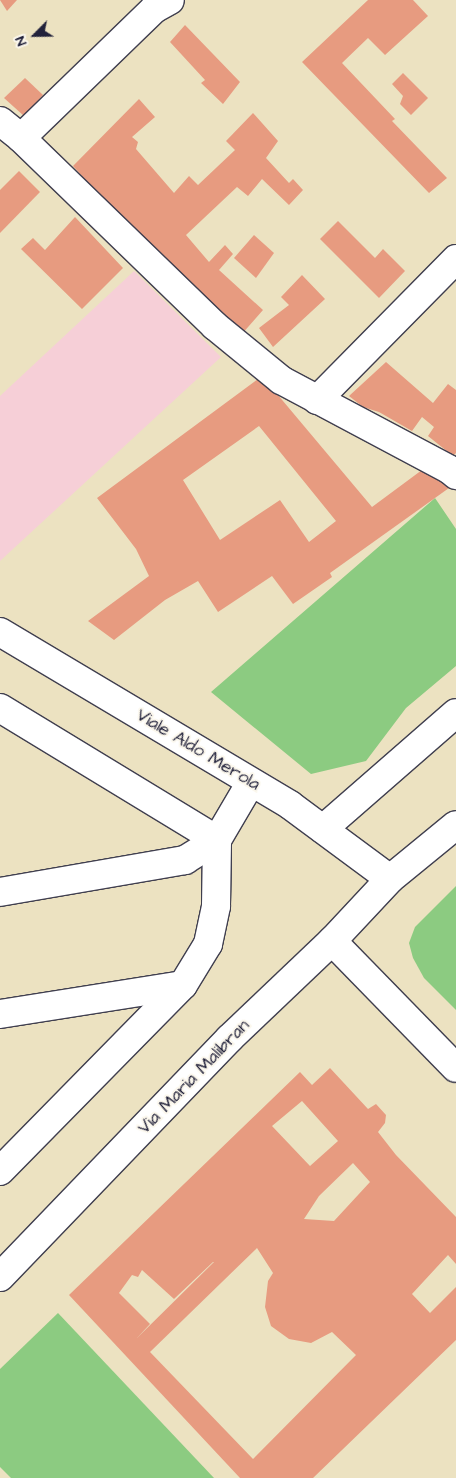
<!DOCTYPE html>
<style>
body{margin:0}
#map{position:relative;width:456px;height:1478px;overflow:hidden;background:#ece2c1;font-family:"Architects Daughter",sans-serif}
div>[style]{position:absolute}
.built>*{inset:0;background:#f6cfd7}
.green>*{inset:0;background:#8ccb81}
.building>*{inset:0;background:#e79b80}
.roads{filter:drop-shadow(1px 0 #403f4f) drop-shadow(-1px 0 #403f4f) drop-shadow(0 1px #403f4f) drop-shadow(0 -1px #403f4f)}
.minor>*{height:28px;margin:-14px;padding:0 14px;transform-origin:14px;border-radius:14px;background:#fff}
span{translate:-50% -50%;white-space:nowrap;text-align:center;line-height:1.15;-webkit-text-stroke:4px #fbf7ec;paint-order:stroke}
.street-label{font-size:18px;color:#22223b}
.north{position:absolute;left:10px;top:10px;width:50px;height:50px;-webkit-text-stroke:4px #fbf7ec;paint-order:stroke;rotate:247deg;font-size:14px;font-weight:700;line-height:20px;text-align:center;color:#22223b}
.north::after{content:'';display:block;margin:auto;width:18px;height:22px;background:#22223b;clip-path:polygon(50% 0,100% 100%,50% 72%,0 100%)}
</style>
<div id="map">
<div class="built">
<div style="clip-path:polygon(134px 271px,221px 357px,0 561px,0 396px)"></div>
</div>
<div class="green">
<div style="clip-path:polygon(435px 498px,456px 529px,456px 666px,406px 708px,366px 761px,311px 774px,211px 692px)"></div>
<div style="clip-path:polygon(456px 886px,456px 1010px,424px 978px,413px 958px,409px 943px,415px 927px)"></div>
<div style="clip-path:polygon(58px 1313px,214px 1478px,11px 1478px,0 1467px,0 1369px)"></div>
</div>
<div class="building">
<div style="clip-path:polygon(0 0,17px 0,7px 11px)"></div>
<div style="clip-path:polygon(368px 0,413px 0,428px 16px,385px 55px,368px 38px,342px 63px,395px 119px,392px 121px,447px 178px,429px 193px,302px 62px)"></div>
<div style="clip-path:polygon(185px 25px,240px 82px,223px 104px,201px 83px,205px 80px,170px 42px)"></div>
<div style="clip-path:polygon(403px 73px,428px 98px,411px 115px,400px 104px,403px 96px,392px 84px)"></div>
<div style="clip-path:polygon(25px 78px,43px 95px,24px 116px,4px 98px)"></div>
<div style="clip-path:polygon(139px 99px,155px 117px,132px 137px,138px 142px,136px 149px,174px 193px,189px 176px,198px 185px,235px 150px,226px 141px,253px 113px,278px 141px,266px 158px,289px 183px,293px 179px,303px 190px,289px 205px,262px 179px,248px 196px,237px 187px,186px 235px,209px 262px,225px 245px,233px 254px,219px 270px,263px 310px,241px 335px,174px 278px,73px 166px)"></div>
<div style="clip-path:polygon(19px 171px,40px 192px,0 233px,0 190px)"></div>
<div style="clip-path:polygon(75px 217px,123px 268px,82px 309px,21px 249px,33px 238px,45px 250px)"></div>
<div style="clip-path:polygon(338px 221px,375px 258px,383px 249px,405px 271px,379px 298px,320px 239px)"></div>
<div style="clip-path:polygon(254px 235px,274px 253px,256px 278px,234px 258px)"></div>
<div style="clip-path:polygon(302px 275px,325px 299px,273px 347px,259px 328px,289px 305px,281px 297px)"></div>
<div style="clip-path:polygon(386px 362px,433px 403px,448px 384px,456px 390px,456px 453px,453px 456px,428px 436px,434px 427px,422px 417px,412px 431px,379px 412px,363px 407px,349px 396px)"></div>
<div style="clip-path:polygon(evenodd,262px 376px,372px 507px,426px 467px,449px 488px,330px 573px,332px 577px,293px 604px,272px 576px,218px 612px,198px 581px,165px 600px,114px 640px,88px 621px,149px 576px,136px 549px,97px 498px,262px 376px,259px 426px,336px 521px,309px 542px,280px 500px,220px 540px,183px 480px,259px 426px)"></div>
<div style="clip-path:polygon(evenodd,330px 1068px,368px 1109px,376px 1104px,386px 1115px,385px 1123px,378px 1132px,396px 1155px,456px 1217px,456px 1264px,448px 1255px,412px 1294px,430px 1313px,456px 1287px,456px 1340px,313px 1478px,240px 1478px,69px 1295px,300px 1072px,312px 1085px,330px 1068px,302px 1101px,338px 1141px,310px 1166px,272px 1126px,302px 1101px,330px 1068px,353px 1163px,370px 1182px,334px 1221px,304px 1219px,319px 1196px,353px 1163px,330px 1068px,257px 1248px,273px 1273px,268px 1281px,265px 1307px,271px 1326px,289px 1339px,311px 1343px,332px 1332px,356px 1355px,253px 1459px,150px 1352px,257px 1248px,330px 1068px,213px 1262px,214px 1262px,136px 1339px,150px 1324px,119px 1293px,132px 1275px,138px 1277px,142px 1270px,174px 1299px,213px 1262px)"></div>
</div>
<div class="roads">
<div class="minor">
<div style="left:0;top:121px;width:27px;rotate:39deg"></div>
<div style="left:21px;top:138px;width:270px;rotate:44.1deg"></div>
<div style="left:215px;top:326px;width:85px;rotate:39.3deg"></div>
<div style="left:281px;top:380px;width:191px;rotate:28deg"></div>
<div style="left:450px;top:470px;width:8px;rotate:40deg"></div>
<div style="left:21px;top:138px;width:185px;rotate:-44.1deg"></div>
<div style="left:154px;top:9px;width:18px;rotate:-29deg"></div>
<div style="left:317px;top:400px;width:198px;rotate:-45.4deg"></div>
<div style="left:0;top:632px;width:338px;rotate:30.8deg"></div>
<div style="left:290px;top:805px;width:124px;rotate:36.5deg"></div>
<div style="left:0;top:708px;width:254px;rotate:31.3deg"></div>
<div style="left:217px;top:840px;width:38px;rotate:148deg"></div>
<div style="left:185px;top:860px;width:188px;rotate:170.2deg"></div>
<div style="left:323px;top:829px;width:176px;rotate:-41.1deg"></div>
<div style="left:332px;top:941px;width:177px;rotate:45.7deg"></div>
<div style="left:0;top:1014px;width:185px;rotate:-9deg"></div>
<div style="left:0;top:1171px;width:261px;rotate:-45.5deg"></div>
<div style="left:183px;top:985px;width:48px;rotate:-58.6deg"></div>
<div style="left:208px;top:944px;width:39px;rotate:-78deg"></div>
<div style="left:216px;top:906px;width:66px;rotate:-89.1deg"></div>
<div style="left:217px;top:840px;width:67px;rotate:-59.6deg"></div>
<div style="left:0;top:1277px;width:332px;rotate:-46.1deg"></div>
<div style="left:230px;top:1038px;width:141px;rotate:-43.6deg"></div>
<div style="left:332px;top:941px;width:85px;rotate:-46.9deg"></div>
<div style="left:390px;top:879px;width:85px;rotate:-39.3deg"></div>
</div>
</div>
<div class="street-label">
<span style="left:198px;top:750px;rotate:31deg">Viale Aldo Merola</span>
<span style="left:194px;top:1077px;rotate:-46deg">Via Maria Malibran</span>
</div>
<div class="north">N</div>
</div>
